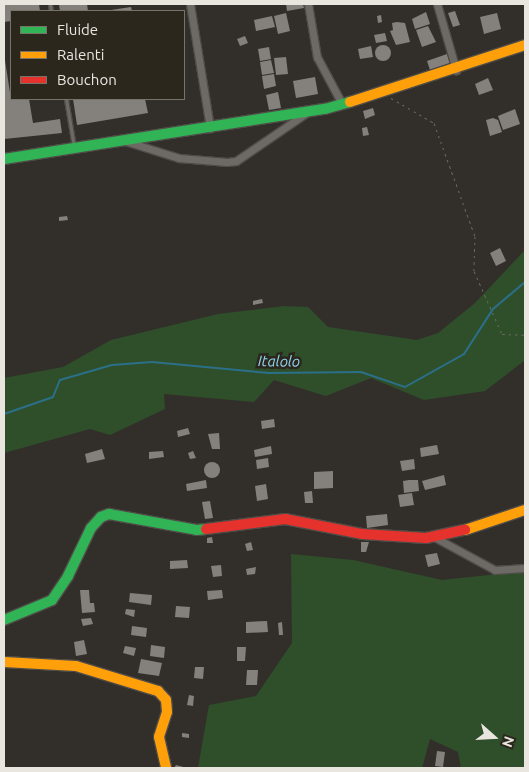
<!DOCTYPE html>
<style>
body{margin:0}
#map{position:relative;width:529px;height:772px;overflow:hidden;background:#322f2a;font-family:Ubuntu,sans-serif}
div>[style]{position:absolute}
.green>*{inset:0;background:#2f4f2b}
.stream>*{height:2px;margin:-1px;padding:0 1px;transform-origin:1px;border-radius:1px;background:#2b6f88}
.building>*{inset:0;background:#84807c}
.round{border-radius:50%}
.path>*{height:1px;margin-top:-0.5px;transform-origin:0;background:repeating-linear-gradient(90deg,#686662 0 2.5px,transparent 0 6.5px)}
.roads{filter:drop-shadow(1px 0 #4f4c48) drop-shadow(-1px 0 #4f4c48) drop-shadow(0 1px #4f4c48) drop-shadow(0 -1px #4f4c48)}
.lane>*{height:3px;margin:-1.5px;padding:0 1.5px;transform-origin:1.5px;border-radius:1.5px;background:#6d6a66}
.street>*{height:7px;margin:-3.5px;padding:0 3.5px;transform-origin:3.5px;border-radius:3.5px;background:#6d6a66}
.fast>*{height:10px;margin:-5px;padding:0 5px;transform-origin:5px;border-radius:5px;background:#30b455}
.slow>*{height:10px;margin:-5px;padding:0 5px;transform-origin:5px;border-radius:5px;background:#ff9f0a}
.jam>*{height:10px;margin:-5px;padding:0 5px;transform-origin:5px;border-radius:5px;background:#e5322d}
span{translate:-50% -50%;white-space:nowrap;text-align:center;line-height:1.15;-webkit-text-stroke:5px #2b271d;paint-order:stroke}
.water-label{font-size:15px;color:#8ed4f2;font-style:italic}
.frame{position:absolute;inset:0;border:5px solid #e9e6e0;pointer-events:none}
.legend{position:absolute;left:10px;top:10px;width:175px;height:90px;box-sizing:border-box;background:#2b271d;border:1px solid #77736b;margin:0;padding:6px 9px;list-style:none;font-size:15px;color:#e9e6e0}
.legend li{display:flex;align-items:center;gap:10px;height:25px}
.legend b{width:25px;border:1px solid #77736b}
.north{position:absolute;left:469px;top:712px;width:50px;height:50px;-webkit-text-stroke:4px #2b271d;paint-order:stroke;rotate:109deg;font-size:14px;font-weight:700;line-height:20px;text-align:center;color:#e9e6e0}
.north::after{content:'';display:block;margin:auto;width:18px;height:22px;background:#e9e6e0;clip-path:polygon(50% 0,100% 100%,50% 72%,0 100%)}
</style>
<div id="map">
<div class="green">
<div style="clip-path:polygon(525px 250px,525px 360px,485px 391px,424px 400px,371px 378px,326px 396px,274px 380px,254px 402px,164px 394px,165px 409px,110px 435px,90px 429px,4px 453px,4px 378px,63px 367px,111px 340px,218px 314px,284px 306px,308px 307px,328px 327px,417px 340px,438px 333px,475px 303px)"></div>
<div style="clip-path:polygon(291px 554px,353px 560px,442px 580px,525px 571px,525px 768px,461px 768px,458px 752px,430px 739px,422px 768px,198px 768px,209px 705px,256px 696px,292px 643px)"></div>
</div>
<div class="stream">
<div style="left:4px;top:414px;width:52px;rotate:-19.1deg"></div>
<div style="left:53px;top:397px;width:18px;rotate:-68deg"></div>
<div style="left:60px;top:380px;width:54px;rotate:-16.1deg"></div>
<div style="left:112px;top:365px;width:40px;rotate:-4.3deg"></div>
<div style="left:152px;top:362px;width:118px;rotate:5.4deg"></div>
<div style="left:269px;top:373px;width:92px;rotate:-0.6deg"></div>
<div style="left:361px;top:372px;width:46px;rotate:18.8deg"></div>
<div style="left:405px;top:387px;width:68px;rotate:-29.2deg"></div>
<div style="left:464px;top:354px;width:54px;rotate:-57.2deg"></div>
<div style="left:493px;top:309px;width:42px;rotate:-40.2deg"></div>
</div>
<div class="building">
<div style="clip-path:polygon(4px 4px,39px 4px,40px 11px,11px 11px,11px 21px,4px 22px)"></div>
<div style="clip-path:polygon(87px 4px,88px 11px,60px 11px,59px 5px)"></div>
<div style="clip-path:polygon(286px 4px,303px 4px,304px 8px,287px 11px)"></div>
<div style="clip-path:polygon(131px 7px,132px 11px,111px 11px,111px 10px)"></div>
<div style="clip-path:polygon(455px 11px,460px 25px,453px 27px,448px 13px)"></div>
<div style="clip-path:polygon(426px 12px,430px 24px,415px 29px,412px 19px)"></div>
<div style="clip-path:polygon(286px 13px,290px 31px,278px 34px,274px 16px)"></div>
<div style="clip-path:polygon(497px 13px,501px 29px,484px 34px,480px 17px)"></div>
<div style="clip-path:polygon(381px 15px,382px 22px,378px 23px,377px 16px)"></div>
<div style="clip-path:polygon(272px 16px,275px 27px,256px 31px,254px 20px)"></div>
<div style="clip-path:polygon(397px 22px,405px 23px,410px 42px,396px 45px,390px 31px,393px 30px,392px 23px)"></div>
<div style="clip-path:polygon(428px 26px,436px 42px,422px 47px,416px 30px)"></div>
<div style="clip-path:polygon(385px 33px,387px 41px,376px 43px,374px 35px)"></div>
<div style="clip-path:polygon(245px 36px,248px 43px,240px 46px,237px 39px)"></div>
<div class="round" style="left:375px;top:45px;width:16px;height:16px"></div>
<div style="clip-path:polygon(371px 46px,373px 57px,360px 59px,358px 49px)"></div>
<div style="clip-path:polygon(269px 47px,271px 59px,260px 61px,258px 49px)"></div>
<div style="clip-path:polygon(4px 54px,11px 99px,29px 99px,33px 123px,60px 119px,62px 133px,4px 139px)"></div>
<div style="clip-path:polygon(447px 54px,450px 63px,430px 70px,427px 61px)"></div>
<div style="clip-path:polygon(286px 57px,288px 74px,276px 75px,274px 58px)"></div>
<div style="clip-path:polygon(271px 60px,274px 73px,262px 75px,260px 62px)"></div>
<div style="clip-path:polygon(274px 74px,276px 86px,264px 89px,262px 76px)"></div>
<div style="clip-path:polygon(315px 77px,318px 94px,296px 98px,293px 81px)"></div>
<div style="clip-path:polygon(488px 78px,493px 90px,479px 95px,475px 84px)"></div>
<div style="clip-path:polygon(278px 92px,281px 108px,269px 110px,266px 95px)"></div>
<div style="clip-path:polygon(73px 99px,145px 99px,148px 113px,77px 125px)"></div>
<div style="clip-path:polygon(373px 108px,375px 115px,365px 119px,363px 111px)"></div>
<div style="clip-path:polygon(515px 109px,520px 124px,503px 130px,498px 116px)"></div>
<div style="clip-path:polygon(493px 118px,498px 120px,502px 132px,490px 136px,486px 120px)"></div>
<div style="clip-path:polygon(367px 127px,369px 135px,363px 136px,362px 128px)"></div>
<div style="clip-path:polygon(67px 216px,68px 220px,59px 221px,59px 217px)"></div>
<div style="clip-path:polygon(500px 248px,506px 261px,496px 266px,490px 253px)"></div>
<div style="clip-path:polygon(262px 299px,263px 303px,253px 305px,253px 301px)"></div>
<div style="clip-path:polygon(274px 419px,275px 427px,262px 429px,261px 421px)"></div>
<div style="clip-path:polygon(188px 428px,190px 434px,178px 437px,177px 431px)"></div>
<div style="clip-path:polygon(219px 433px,220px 449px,212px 449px,208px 434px)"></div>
<div style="clip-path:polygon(437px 445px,439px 454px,421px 457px,420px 448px)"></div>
<div style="clip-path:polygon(271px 446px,272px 454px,255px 457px,254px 450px)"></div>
<div style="clip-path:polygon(102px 449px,105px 459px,87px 463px,85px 454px)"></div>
<div style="clip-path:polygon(163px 451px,164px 457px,149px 459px,149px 452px)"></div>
<div style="clip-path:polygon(193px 451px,196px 458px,190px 459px,188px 453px)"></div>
<div style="clip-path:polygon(268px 458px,269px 467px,257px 469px,256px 460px)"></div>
<div style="clip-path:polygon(414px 459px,415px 469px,402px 471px,400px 461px)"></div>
<div class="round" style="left:204px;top:462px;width:16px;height:16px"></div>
<div style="clip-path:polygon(333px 471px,333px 488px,314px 489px,314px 472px)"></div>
<div style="clip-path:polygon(444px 475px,446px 485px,425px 490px,422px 481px)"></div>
<div style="clip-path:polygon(206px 480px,207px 488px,187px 491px,186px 484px)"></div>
<div style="clip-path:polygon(409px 480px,418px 480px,419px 491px,404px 493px,403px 481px)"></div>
<div style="clip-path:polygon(266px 484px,268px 499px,257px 501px,255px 486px)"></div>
<div style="clip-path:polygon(312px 491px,313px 503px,305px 503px,304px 492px)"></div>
<div style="clip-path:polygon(412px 493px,414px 505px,400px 507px,398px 495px)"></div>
<div style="clip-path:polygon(210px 501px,213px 518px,205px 519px,202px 502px)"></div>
<div style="clip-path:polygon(387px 514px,388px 525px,367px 528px,366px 516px)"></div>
<div style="clip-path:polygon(212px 537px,213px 543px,207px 543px,207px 538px)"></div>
<div style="clip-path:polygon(251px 542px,253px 550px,247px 551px,245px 544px)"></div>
<div style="clip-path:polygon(361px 542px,369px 542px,366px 552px,361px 552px)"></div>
<div style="clip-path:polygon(437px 553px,440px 564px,428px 567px,425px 555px)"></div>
<div style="clip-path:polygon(187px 560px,188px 568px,170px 569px,170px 561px)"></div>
<div style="clip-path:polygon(221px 565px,222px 576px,213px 577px,211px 566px)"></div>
<div style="clip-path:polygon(256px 567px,255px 574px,247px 575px,246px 569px)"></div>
<div style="clip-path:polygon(80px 590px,89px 590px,90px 603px,94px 603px,95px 612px,82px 613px)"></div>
<div style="clip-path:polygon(222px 590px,223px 598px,208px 600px,207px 591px)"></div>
<div style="clip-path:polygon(130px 593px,152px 595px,151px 605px,129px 602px)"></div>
<div style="clip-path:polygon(176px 606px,190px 607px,189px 618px,175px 617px)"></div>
<div style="clip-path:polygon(126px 609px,135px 610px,134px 617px,125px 614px)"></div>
<div style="clip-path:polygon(91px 618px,93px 624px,83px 626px,81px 619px)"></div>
<div style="clip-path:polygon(267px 621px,268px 632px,246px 633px,246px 622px)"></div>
<div style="clip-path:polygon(282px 622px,283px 635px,279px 635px,278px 623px)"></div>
<div style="clip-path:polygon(132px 626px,147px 628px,146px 637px,131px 635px)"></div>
<div style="clip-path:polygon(84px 640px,87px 654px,76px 656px,74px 642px)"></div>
<div style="clip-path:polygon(151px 645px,165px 647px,164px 658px,150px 656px)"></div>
<div style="clip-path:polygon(125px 646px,136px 648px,134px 656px,123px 653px)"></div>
<div style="clip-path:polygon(237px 647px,246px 647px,245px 661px,237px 661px)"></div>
<div style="clip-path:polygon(141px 659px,162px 663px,159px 676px,138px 673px)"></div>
<div style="clip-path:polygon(195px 667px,204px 667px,203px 679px,194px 678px)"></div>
<div style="clip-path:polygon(247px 670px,258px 670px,257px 685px,246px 685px)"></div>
<div style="clip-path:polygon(189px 695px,194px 696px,193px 706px,187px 705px)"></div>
<div style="clip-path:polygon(182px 733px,189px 734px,189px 738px,182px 737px)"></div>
<div style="clip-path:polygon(437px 751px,445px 752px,443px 767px,435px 766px)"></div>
<div style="clip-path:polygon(176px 765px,187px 768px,174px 768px)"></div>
</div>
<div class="path">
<div style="left:391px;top:98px;width:50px;rotate:30.2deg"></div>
<div style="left:434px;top:123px;width:120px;rotate:70.1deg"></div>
<div style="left:475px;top:236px;width:35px;rotate:92deg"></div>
<div style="left:474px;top:271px;width:69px;rotate:66deg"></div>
<div style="left:502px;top:334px;width:23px;rotate:2deg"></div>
</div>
<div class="roads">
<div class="lane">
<div style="left:50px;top:4px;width:7px;rotate:82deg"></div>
<div style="left:66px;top:99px;width:49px;rotate:80.5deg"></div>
</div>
<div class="street">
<div style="left:190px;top:4px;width:126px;rotate:80.8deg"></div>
<div style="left:308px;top:4px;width:54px;rotate:80.4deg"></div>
<div style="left:317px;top:57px;width:51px;rotate:61.9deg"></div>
<div style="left:437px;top:4px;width:69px;rotate:73.9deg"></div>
<div style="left:125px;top:141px;width:57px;rotate:17.5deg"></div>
<div style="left:179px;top:158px;width:48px;rotate:4.8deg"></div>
<div style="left:227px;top:162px;width:9px;rotate:-6deg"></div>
<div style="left:236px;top:161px;width:83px;rotate:-34.3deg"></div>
<div style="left:436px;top:538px;width:67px;rotate:28.5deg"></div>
<div style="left:495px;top:570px;width:30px;rotate:-4deg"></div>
</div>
<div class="fast">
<div style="left:4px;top:159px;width:325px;rotate:-8.9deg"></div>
<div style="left:325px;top:109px;width:26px;rotate:-16deg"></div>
<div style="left:4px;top:620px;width:52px;rotate:-22.6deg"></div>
<div style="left:52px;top:600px;width:29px;rotate:-56deg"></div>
<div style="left:68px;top:576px;width:53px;rotate:-64.4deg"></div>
<div style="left:91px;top:528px;width:15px;rotate:-48deg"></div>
<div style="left:101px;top:517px;width:9px;rotate:-21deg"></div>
<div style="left:109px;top:514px;width:89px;rotate:10.3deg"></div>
<div style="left:197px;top:530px;width:9px;rotate:-6deg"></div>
</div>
<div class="slow">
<div style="left:350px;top:102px;width:184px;rotate:-18deg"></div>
<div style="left:465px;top:530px;width:63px;rotate:-18.4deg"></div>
<div style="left:4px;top:662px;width:72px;rotate:3.2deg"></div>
<div style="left:76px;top:666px;width:86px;rotate:17deg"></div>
<div style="left:158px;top:691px;width:12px;rotate:48deg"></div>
<div style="left:166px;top:700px;width:12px;rotate:85deg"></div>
<div style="left:167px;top:712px;width:26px;rotate:108deg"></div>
<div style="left:159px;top:737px;width:32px;rotate:77deg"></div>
</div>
<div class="jam">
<div style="left:206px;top:529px;width:80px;rotate:-7.2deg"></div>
<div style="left:285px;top:519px;width:78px;rotate:11deg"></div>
<div style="left:362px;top:534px;width:64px;rotate:3.6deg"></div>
<div style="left:426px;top:538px;width:40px;rotate:-12deg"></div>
</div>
</div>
<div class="water-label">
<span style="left:279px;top:361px;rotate:1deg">Italolo</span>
</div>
<div class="frame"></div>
<ul class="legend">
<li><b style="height:6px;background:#30b455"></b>Fluide</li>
<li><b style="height:6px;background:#ff9f0a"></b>Ralenti</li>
<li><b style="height:6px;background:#e5322d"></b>Bouchon</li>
</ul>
<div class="north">N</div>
</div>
